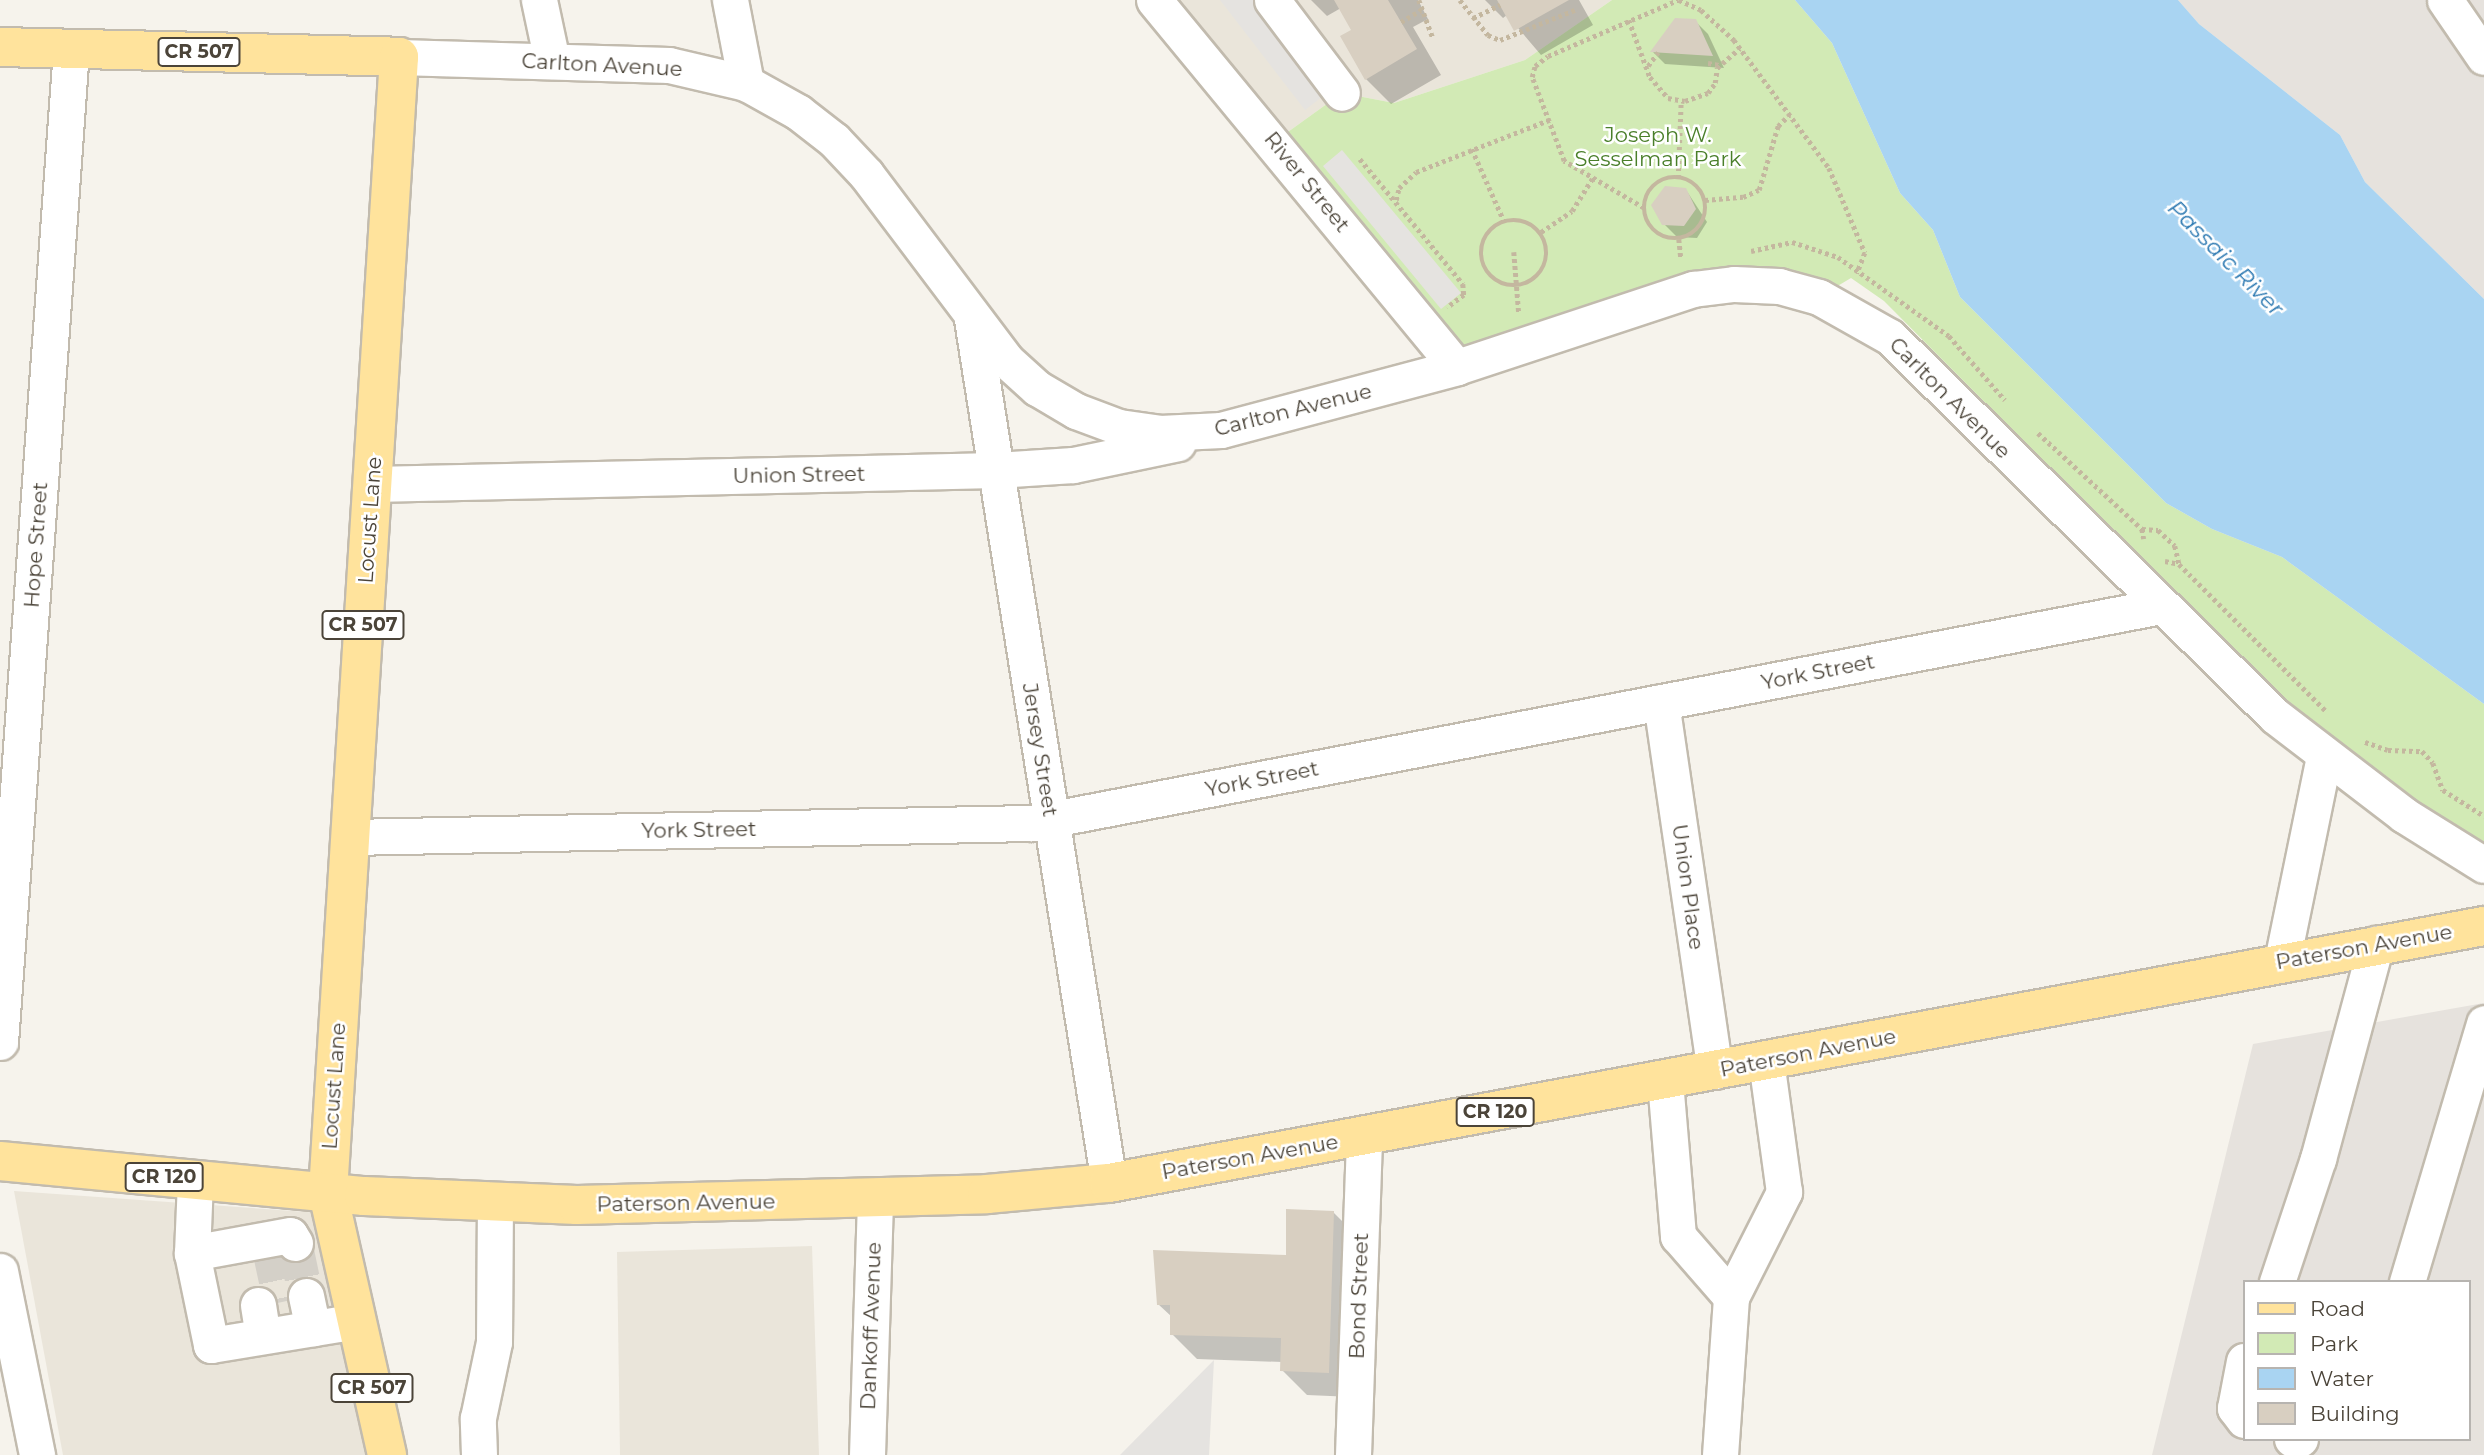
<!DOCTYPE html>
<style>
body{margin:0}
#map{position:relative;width:2484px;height:1455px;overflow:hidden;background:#f6f3ec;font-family:Montserrat,sans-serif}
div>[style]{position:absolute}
.residential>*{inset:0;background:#eae5da}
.industrial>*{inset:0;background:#e6e2dd}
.green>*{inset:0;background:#d2eab5}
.parking>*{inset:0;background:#e5e3e0}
.water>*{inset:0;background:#a9d4f2}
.shadow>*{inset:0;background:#0003}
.building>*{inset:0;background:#d8cfc1}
.minor-tunnel>*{height:35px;margin-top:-17.5px;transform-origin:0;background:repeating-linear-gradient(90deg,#d4d0c8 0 35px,transparent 0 53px)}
.path>*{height:4.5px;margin-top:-2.25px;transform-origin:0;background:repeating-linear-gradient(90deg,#c4b79f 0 3.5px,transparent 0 7px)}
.path>.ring{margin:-2.25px;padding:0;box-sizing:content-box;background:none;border:4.5px solid #c4b79f;border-radius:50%}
.roads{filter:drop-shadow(2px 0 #c2bbae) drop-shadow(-2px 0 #c2bbae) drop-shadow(0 2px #c2bbae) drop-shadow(0 -2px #c2bbae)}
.minor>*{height:35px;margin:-17.5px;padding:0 17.5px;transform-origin:17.5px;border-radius:17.5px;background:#fff}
.major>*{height:38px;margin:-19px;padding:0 19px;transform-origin:19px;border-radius:19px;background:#ffe39c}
span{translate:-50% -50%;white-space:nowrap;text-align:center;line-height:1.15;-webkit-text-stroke:5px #fff;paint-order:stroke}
.shield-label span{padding:2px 5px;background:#fff;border:2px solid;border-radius:5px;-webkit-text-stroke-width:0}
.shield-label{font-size:19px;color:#4b4439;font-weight:700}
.street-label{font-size:21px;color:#4b4439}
.park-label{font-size:21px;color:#4a7f2a}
.water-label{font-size:23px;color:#2e7ab2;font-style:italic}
.legend{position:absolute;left:2243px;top:1280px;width:228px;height:161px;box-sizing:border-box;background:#fff;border:2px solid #b7b4b0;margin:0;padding:9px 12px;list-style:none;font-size:21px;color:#4b4439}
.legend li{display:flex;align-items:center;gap:14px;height:35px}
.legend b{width:35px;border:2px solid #b7b4b0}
</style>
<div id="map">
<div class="residential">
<div style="clip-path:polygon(1154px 0,1612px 0,1525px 60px,1394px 103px,1342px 93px,1274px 142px)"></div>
<div style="clip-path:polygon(14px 1191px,335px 1214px,378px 1455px,63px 1455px)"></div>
<div style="clip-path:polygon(812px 1246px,819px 1455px,620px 1455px,617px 1252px)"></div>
</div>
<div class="industrial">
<div style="clip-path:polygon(2178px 0,2484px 0,2484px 299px,2365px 182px,2340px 135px,2199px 24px)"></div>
<div style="clip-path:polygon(evenodd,2484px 1003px,2484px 1455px,2152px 1455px,2253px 1044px,2484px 1003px,2244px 1282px,2468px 1282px,2468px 1439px,2244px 1439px,2244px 1282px)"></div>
</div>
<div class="green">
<div style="clip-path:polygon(1612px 0,1795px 0,1832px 43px,1900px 193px,1933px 230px,1960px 297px,2166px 503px,2212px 529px,2282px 557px,2484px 704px,2484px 849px,2458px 834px,2432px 810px,2422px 812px,2358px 767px,2161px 593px,2078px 496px,1884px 301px,1851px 278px,1819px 297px,1734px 284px,1457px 367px,1274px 142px,1342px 93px,1394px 103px,1525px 60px)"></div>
</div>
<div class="parking">
<div style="clip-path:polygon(1220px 0,1255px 0,1327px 93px,1305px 110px)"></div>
<div style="clip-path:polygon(1342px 150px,1461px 293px,1441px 309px,1323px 166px)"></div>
<div style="clip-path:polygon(1214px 1360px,1209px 1455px,1120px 1455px)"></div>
</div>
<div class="water">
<div style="clip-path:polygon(1795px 0,2178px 0,2199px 24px,2340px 135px,2365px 182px,2484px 299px,2484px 704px,2282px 557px,2212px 529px,2166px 503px,1960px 297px,1933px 230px,1900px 193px,1832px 43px)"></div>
</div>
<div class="shadow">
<div style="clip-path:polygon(1311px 0,1418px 0,1428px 19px,1413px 27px,1441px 75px,1391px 104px,1366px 79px,1354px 30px,1341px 8px,1327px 16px)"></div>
<div style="clip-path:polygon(1485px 0,1579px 0,1593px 25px,1541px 55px,1507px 15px,1503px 18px)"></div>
<div style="clip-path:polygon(1695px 21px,1708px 34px,1724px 68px,1665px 64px,1653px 52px)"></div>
<div style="clip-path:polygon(1686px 190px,1707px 222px,1697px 238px,1677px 237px,1664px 224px)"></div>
<div style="clip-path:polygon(1333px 1212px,1358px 1237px,1353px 1397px,1307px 1395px,1282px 1370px,1282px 1362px,1197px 1359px,1172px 1334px,1172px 1317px,1158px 1304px,1288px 1256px)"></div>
</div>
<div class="building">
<div style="clip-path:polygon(1334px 0,1388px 0,1417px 49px,1365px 80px,1340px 36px,1351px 30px)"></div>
<div style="clip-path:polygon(1497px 0,1569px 0,1514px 31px)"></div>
<div style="clip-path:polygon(1675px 18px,1696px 19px,1713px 56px,1650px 52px)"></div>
<div style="clip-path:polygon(1665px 186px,1686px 188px,1696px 209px,1684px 226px,1662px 225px,1651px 205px)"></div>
<div style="clip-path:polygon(1286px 1209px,1334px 1211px,1329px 1373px,1280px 1371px,1281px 1338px,1170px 1335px,1170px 1305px,1157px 1305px,1153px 1250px,1286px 1255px)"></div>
</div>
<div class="minor-tunnel">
<div style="left:295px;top:1243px;width:54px;rotate:78.3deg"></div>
<div style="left:269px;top:1246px;width:57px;rotate:77.9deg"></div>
</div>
<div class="path">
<div style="left:1419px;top:0;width:40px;rotate:69.8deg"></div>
<div style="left:1460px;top:0;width:45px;rotate:51.3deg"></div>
<div style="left:1488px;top:35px;width:13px;rotate:23deg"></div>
<div style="left:1500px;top:40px;width:83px;rotate:-21.9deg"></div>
<div style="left:1679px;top:0;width:24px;rotate:24deg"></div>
<div style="left:1701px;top:10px;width:45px;rotate:42.3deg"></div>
<div style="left:1734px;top:40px;width:159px;rotate:53.4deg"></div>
<div style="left:1829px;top:168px;width:92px;rotate:67deg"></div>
<div style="left:1865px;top:253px;width:22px;rotate:111deg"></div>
<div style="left:1473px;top:18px;width:30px;rotate:-26deg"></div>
<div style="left:1629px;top:20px;width:61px;rotate:69.8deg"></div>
<div style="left:1650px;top:77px;width:28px;rotate:49deg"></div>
<div style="left:1668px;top:98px;width:17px;rotate:10deg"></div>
<div style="left:1685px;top:101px;width:24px;rotate:-19deg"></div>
<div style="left:1708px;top:93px;width:12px;rotate:-55deg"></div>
<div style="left:1715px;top:83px;width:15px;rotate:-82deg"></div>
<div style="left:1717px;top:68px;width:30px;rotate:-41deg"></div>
<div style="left:1401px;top:22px;width:23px;rotate:-31deg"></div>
<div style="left:1708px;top:63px;width:11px;rotate:10deg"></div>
<div style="left:1648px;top:66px;width:17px;rotate:-54deg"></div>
<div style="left:1472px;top:149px;width:79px;rotate:66deg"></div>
<div style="left:1360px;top:159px;width:162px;rotate:50.5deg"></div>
<div style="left:1463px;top:284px;width:11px;rotate:85deg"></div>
<div style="left:1464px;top:295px;width:21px;rotate:143deg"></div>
<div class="ring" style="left:1644px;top:177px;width:57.5px;height:57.5px"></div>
<div style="left:1678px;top:178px;width:77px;rotate:-87.8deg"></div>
<div style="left:1396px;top:200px;width:12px;rotate:-76deg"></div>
<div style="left:1399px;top:188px;width:23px;rotate:-43deg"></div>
<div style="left:1416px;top:172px;width:145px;rotate:-21.4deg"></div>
<div style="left:1705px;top:200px;width:38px;rotate:-5deg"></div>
<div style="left:1743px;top:197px;width:17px;rotate:-24deg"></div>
<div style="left:1759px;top:190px;width:67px;rotate:-73.5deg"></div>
<div style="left:1778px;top:126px;width:16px;rotate:-45deg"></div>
<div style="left:1644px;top:208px;width:93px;rotate:-149.6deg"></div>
<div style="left:1564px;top:161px;width:90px;rotate:-110.9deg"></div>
<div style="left:1532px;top:77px;width:11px;rotate:-75deg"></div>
<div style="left:1535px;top:66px;width:16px;rotate:-38deg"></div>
<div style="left:1548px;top:56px;width:142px;rotate:-23.3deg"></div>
<div class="ring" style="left:1481px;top:220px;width:61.5px;height:61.5px"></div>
<div style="left:1541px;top:232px;width:37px;rotate:-34deg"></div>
<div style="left:1572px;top:211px;width:38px;rotate:-58deg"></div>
<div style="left:1679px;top:239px;width:20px;rotate:84deg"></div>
<div style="left:1751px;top:251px;width:42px;rotate:-12.4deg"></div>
<div style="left:1792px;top:242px;width:48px;rotate:18.1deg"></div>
<div style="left:1838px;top:257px;width:136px;rotate:35.4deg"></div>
<div style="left:1949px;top:336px;width:85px;rotate:48.8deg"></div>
<div style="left:1514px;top:252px;width:62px;rotate:85.4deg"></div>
<div style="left:2038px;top:433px;width:142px;rotate:42.7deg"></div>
<div style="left:2142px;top:529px;width:10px;rotate:79deg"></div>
<div style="left:2142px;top:529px;width:16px;rotate:4deg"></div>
<div style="left:2158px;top:530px;width:23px;rotate:43deg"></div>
<div style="left:2175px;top:546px;width:18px;rotate:77deg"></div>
<div style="left:2165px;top:561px;width:14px;rotate:12deg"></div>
<div style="left:2179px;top:564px;width:208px;rotate:45deg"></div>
<div style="left:2365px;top:742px;width:24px;rotate:19deg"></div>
<div style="left:2388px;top:750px;width:34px;rotate:2deg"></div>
<div style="left:2422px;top:751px;width:16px;rotate:47deg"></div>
<div style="left:2433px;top:763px;width:29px;rotate:70deg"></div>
<div style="left:2443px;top:790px;width:49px;rotate:32.4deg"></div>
</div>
<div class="roads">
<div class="minor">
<div style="left:539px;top:0;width:62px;rotate:78deg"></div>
<div style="left:730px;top:0;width:85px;rotate:79.1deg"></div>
<div style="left:1154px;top:0;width:476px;rotate:50.5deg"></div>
<div style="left:1272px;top:0;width:116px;rotate:53deg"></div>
<div style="left:2445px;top:0;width:69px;rotate:55.6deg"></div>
<div style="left:399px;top:57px;width:270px;rotate:1.7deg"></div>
<div style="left:669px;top:65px;width:79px;rotate:13.2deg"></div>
<div style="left:746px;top:83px;width:60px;rotate:29.1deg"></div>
<div style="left:798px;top:112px;width:46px;rotate:37.9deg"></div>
<div style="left:834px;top:140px;width:47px;rotate:46.7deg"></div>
<div style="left:866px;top:174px;width:233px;rotate:53deg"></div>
<div style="left:1006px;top:360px;width:42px;rotate:42.1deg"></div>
<div style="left:1037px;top:388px;width:45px;rotate:30.5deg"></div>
<div style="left:1076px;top:411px;width:46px;rotate:20.4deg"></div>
<div style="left:1119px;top:427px;width:41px;rotate:8.3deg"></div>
<div style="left:1160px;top:433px;width:61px;rotate:-2.8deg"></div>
<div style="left:1221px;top:430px;width:244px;rotate:-14.9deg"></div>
<div style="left:1457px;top:367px;width:249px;rotate:-18.3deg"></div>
<div style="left:1693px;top:289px;width:41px;rotate:-7deg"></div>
<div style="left:1734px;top:284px;width:45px;rotate:2.5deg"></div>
<div style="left:1779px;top:286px;width:41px;rotate:15.4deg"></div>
<div style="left:1819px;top:297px;width:81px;rotate:29.4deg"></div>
<div style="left:1890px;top:337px;width:540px;rotate:44.55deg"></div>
<div style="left:2275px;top:716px;width:163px;rotate:37.5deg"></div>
<div style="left:2404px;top:815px;width:94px;rotate:32deg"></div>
<div style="left:972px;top:319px;width:875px;rotate:80.99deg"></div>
<div style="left:372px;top:484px;width:624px;rotate:-1.29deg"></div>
<div style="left:996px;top:470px;width:77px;rotate:-3.7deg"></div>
<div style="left:1073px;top:465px;width:107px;rotate:-11.8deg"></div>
<div style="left:1661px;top:702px;width:373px;rotate:81.7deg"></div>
<div style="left:350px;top:837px;width:682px;rotate:-1.18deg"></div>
<div style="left:1032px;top:823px;width:1150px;rotate:-10.88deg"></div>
<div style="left:2282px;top:961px;width:208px;rotate:-78.4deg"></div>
<div style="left:0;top:1042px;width:996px;rotate:-85.91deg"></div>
<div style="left:1665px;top:1081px;width:156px;rotate:85.2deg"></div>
<div style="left:1678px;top:1236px;width:81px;rotate:49deg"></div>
<div style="left:295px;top:1243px;width:9px;rotate:-122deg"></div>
<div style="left:290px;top:1235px;width:100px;rotate:169.6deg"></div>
<div style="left:192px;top:1253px;width:94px;rotate:78.3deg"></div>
<div style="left:211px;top:1345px;width:148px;rotate:-9.3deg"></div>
<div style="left:192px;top:1253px;width:73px;rotate:-87.6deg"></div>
<div style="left:0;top:1271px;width:188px;rotate:78.6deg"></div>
<div style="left:2277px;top:1282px;width:130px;rotate:-71.6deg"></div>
<div style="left:2318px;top:1159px;width:223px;rotate:-74.9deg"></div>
<div style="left:2407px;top:1282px;width:270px;rotate:-73.4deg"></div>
<div style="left:306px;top:1296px;width:33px;rotate:78deg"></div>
<div style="left:258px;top:1305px;width:31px;rotate:81deg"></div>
<div style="left:2244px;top:1361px;width:48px;rotate:100.8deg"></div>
<div style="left:2235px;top:1408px;width:15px;rotate:53deg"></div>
<div style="left:2292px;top:1439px;width:8px"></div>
<div style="left:479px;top:1455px;width:37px;rotate:-92deg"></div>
<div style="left:478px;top:1418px;width:78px;rotate:-78.1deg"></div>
<div style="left:494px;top:1342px;width:141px;rotate:-89.6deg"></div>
<div style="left:867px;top:1455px;width:257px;rotate:-88.2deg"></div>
<div style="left:1353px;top:1455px;width:318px;rotate:-88deg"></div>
<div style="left:1720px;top:1455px;width:158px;rotate:-86deg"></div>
<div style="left:1731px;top:1297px;width:118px;rotate:-63.2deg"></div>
<div style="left:1784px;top:1192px;width:132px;rotate:-97.8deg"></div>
</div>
<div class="major">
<div style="left:0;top:47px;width:399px;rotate:1.4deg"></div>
<div style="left:399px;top:57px;width:1138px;rotate:93.58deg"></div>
<div style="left:328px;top:1193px;width:269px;rotate:77.3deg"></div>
<div style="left:0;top:1161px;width:366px;rotate:5.5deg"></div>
<div style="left:364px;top:1196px;width:213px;rotate:2.4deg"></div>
<div style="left:577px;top:1205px;width:410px;rotate:-1.5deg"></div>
<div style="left:987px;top:1194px;width:122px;rotate:-5.2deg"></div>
<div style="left:1109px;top:1183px;width:1399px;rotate:-10.59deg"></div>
</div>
</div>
<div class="shield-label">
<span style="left:199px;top:52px">CR 507</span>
<span style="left:363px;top:625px">CR 507</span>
<span style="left:1495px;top:1112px">CR 120</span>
<span style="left:164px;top:1177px">CR 120</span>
<span style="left:372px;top:1388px">CR 507</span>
</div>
<div class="street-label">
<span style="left:602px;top:65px;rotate:3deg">Carlton Avenue</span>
<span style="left:1307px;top:182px;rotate:51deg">River Street</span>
<span style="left:1950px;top:398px;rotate:45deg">Carlton Avenue</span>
<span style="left:1293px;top:410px;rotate:-14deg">Carlton Avenue</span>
<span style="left:799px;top:475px;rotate:-1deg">Union Street</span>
<span style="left:370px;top:520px;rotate:-86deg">Locust Lane</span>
<span style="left:36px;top:545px;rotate:-86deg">Hope Street</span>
<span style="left:1818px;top:672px;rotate:-11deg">York Street</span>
<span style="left:1040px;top:750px;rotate:81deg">Jersey Street</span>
<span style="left:1262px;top:779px;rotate:-11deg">York Street</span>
<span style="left:699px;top:830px;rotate:-1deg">York Street</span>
<span style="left:1688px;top:887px;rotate:82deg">Union Place</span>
<span style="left:2364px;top:947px;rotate:-10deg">Paterson Avenue</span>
<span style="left:1808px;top:1053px;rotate:-11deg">Paterson Avenue</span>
<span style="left:334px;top:1086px;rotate:-86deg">Locust Lane</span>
<span style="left:1250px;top:1157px;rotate:-10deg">Paterson Avenue</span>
<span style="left:686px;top:1203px;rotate:-1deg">Paterson Avenue</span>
<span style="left:1359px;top:1296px;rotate:-88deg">Bond Street</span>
<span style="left:871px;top:1326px;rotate:-88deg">Dankoff Avenue</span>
</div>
<div class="park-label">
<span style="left:1658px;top:147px">Joseph W.<br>Sesselman Park</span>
</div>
<div class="water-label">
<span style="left:2226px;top:258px;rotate:45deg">Passaic River</span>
</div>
<ul class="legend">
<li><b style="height:9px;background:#ffe39c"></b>Road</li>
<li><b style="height:19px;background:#d2eab5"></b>Park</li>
<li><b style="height:19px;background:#a9d4f2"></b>Water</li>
<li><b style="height:19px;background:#d8cfc1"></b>Building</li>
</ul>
</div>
